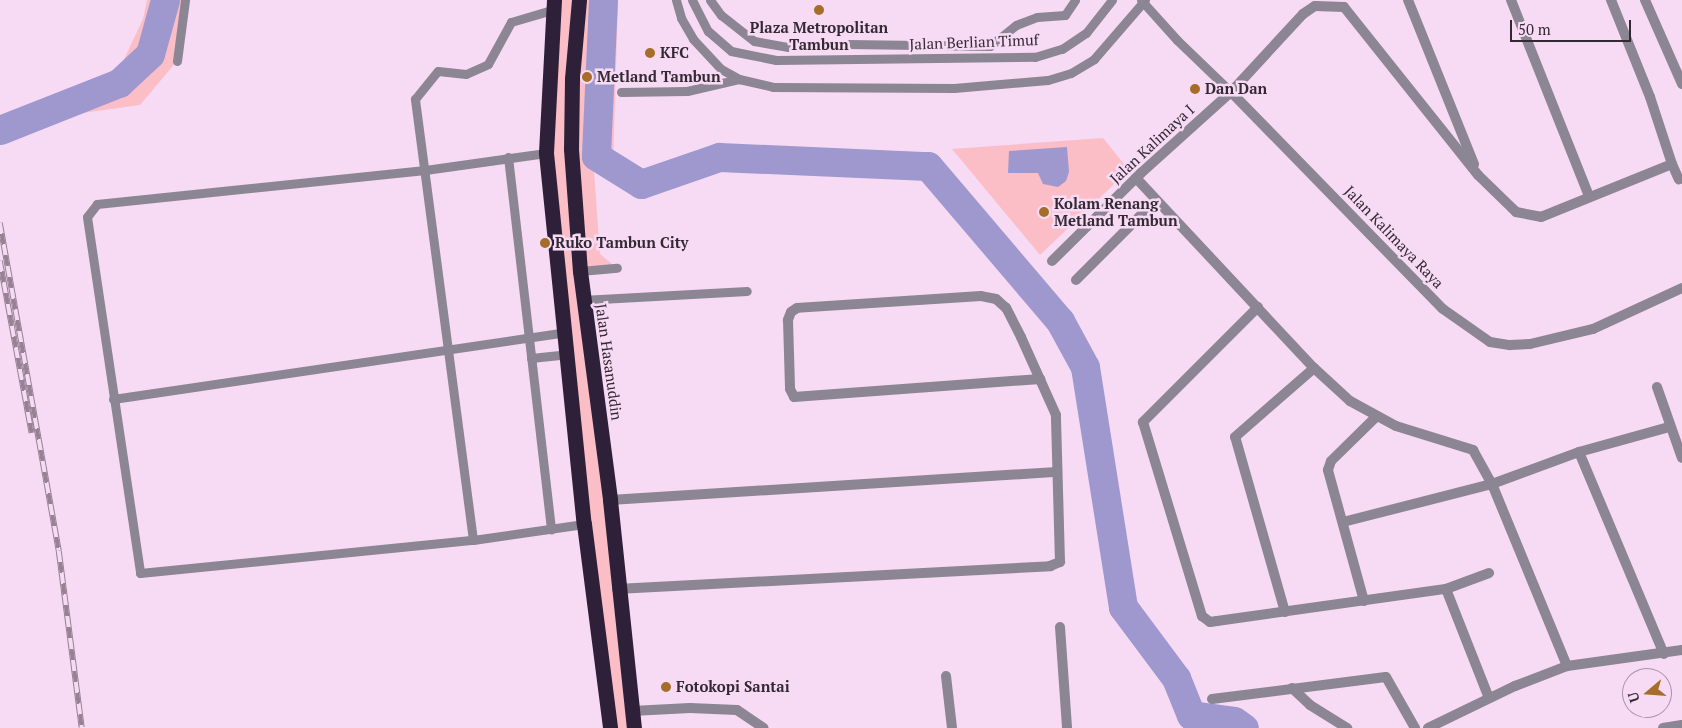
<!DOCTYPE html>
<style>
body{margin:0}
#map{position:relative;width:1682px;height:728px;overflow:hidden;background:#f7daf4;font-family:"PT Serif",serif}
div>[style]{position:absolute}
.green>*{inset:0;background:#fbbec7}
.water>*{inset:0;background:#9e98ce}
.river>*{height:29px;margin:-14.5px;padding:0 14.5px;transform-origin:14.5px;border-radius:14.5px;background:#9e98ce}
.lane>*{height:9px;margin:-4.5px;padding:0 4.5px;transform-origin:4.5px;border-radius:4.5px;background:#8c8593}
.street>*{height:10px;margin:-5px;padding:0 5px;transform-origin:5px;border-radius:5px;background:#8c8593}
.highway>*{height:15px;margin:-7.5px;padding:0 7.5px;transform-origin:7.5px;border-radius:7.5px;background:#2e2038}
.rail>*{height:5.5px;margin-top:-2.75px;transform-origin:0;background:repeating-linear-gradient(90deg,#f7daf4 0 11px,#968294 0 22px);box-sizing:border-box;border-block:1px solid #968294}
.dots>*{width:14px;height:14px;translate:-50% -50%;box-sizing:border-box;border:2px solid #f7daf4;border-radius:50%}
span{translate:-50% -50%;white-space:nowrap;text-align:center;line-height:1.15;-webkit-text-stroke:5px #f7daf4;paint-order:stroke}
.poi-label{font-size:15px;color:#332933;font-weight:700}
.left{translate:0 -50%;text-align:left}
.street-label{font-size:15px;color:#332933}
.north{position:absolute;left:1622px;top:668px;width:50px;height:50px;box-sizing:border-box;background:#f7daf4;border:1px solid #a993a7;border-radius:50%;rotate:252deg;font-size:14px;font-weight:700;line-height:20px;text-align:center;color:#332933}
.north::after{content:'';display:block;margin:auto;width:18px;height:22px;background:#a56d29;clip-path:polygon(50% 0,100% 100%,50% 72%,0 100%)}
.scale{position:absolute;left:1510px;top:20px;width:121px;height:22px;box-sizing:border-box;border:2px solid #332933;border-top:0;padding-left:6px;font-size:15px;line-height:18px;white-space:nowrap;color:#332933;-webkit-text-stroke:4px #f7daf4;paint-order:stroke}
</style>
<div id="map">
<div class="green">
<div style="clip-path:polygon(147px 0,185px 0,177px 61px,140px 105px,68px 115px,0 138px,0 115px,119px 70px,143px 19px)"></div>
<div style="clip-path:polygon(554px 0,618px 0,613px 167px,594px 171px,600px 254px,617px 268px,580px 271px,634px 728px,610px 728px,546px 153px)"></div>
<div style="clip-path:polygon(1103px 138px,1129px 170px,1040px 255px,952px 149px)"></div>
</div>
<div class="water">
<div style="clip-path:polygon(1067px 147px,1069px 172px,1066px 181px,1058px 187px,1043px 184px,1038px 173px,1008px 173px,1009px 151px)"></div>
</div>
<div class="river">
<div style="left:603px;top:0;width:156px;rotate:92.6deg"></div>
<div style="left:596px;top:156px;width:53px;rotate:31.9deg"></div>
<div style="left:641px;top:184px;width:83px;rotate:-19.1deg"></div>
<div style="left:719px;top:157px;width:209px;rotate:2.5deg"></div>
<div style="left:928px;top:166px;width:204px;rotate:49.6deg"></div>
<div style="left:1060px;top:321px;width:52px;rotate:61.5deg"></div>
<div style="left:1085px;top:367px;width:243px;rotate:81deg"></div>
<div style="left:1123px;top:607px;width:89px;rotate:53.3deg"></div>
<div style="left:1176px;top:678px;width:40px;rotate:68deg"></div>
<div style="left:1191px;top:715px;width:43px;rotate:7.9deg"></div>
<div style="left:1234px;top:721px;width:12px;rotate:35deg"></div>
<div style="left:0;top:130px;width:128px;rotate:-21.6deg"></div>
<div style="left:119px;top:83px;width:42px;rotate:-43.1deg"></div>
<div style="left:150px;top:54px;width:56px;rotate:-74.5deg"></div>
</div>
<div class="lane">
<div style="left:676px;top:0;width:19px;rotate:74deg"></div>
<div style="left:681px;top:18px;width:24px;rotate:60deg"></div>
<div style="left:693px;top:39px;width:41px;rotate:47deg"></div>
<div style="left:721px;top:69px;width:21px;rotate:29deg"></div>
<div style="left:739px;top:79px;width:35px;rotate:13deg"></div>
<div style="left:773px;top:87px;width:181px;rotate:0.3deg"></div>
<div style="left:954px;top:88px;width:94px;rotate:-4.9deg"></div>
<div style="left:1048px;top:80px;width:24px;rotate:-17deg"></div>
<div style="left:1071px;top:73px;width:27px;rotate:-31deg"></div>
<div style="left:1094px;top:59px;width:78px;rotate:-49.2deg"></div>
<div style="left:692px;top:0;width:35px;rotate:63deg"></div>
<div style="left:708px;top:31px;width:30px;rotate:41deg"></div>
<div style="left:731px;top:51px;width:46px;rotate:11.3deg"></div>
<div style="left:776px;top:60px;width:259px;rotate:-0.7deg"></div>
<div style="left:1035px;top:57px;width:28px;rotate:-17deg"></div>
<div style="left:1062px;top:49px;width:29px;rotate:-34deg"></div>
<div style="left:1086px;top:33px;width:42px;rotate:-51.8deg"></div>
<div style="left:710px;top:0;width:19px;rotate:54deg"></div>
<div style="left:721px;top:15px;width:42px;rotate:38.2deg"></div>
<div style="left:754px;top:41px;width:35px;rotate:10deg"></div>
<div style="left:788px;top:47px;width:60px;rotate:-2.9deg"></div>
<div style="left:848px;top:44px;width:142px;rotate:0.8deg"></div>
<div style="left:990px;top:46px;width:33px;rotate:-39deg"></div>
<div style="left:1016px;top:25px;width:22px;rotate:-21deg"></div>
<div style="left:1037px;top:17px;width:28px;rotate:-4deg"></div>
<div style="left:1065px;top:15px;width:18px;rotate:-56deg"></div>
<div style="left:1141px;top:0;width:54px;rotate:48deg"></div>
<div style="left:1177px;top:40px;width:75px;rotate:43.9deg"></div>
<div style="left:177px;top:61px;width:62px;rotate:-82.5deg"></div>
<div style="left:621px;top:92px;width:66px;rotate:-0.9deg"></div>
<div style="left:687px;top:91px;width:53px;rotate:-13deg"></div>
<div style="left:546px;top:153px;width:122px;rotate:172deg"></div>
<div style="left:425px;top:170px;width:330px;rotate:174.1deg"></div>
<div style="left:97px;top:204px;width:16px;rotate:128deg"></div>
<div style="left:87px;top:217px;width:360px;rotate:81.5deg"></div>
<div style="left:140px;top:573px;width:335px;rotate:-5.7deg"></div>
<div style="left:473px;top:540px;width:112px;rotate:-8.2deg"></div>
<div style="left:508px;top:157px;width:375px;rotate:83.4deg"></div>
<div style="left:580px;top:271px;width:37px;rotate:-5deg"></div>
<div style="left:582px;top:300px;width:165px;rotate:-3.1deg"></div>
<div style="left:531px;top:358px;width:36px;rotate:-6deg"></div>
<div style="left:113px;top:399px;width:457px;rotate:-8.4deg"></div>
<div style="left:473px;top:540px;width:445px;rotate:-97.5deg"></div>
<div style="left:415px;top:99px;width:36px;rotate:-51deg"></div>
<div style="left:438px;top:71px;width:28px;rotate:6deg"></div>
<div style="left:466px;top:74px;width:24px;rotate:-24deg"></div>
<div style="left:488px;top:64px;width:48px;rotate:-61.3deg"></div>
<div style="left:511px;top:22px;width:43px;rotate:-16.3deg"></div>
</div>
<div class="street">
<div style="left:1408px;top:0;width:177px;rotate:68.1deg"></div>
<div style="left:1511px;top:0;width:211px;rotate:68.3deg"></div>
<div style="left:1611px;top:0;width:105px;rotate:68.1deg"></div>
<div style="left:1650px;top:97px;width:71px;rotate:71.8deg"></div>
<div style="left:1645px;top:0;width:92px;rotate:66.2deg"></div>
<div style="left:1231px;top:92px;width:303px;rotate:45.7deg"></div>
<div style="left:1443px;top:309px;width:57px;rotate:35.1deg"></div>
<div style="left:1490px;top:342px;width:20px;rotate:9deg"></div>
<div style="left:1510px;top:345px;width:20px;rotate:-3deg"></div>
<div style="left:1530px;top:344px;width:65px;rotate:-13.4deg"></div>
<div style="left:1593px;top:329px;width:98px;rotate:-24.7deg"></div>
<div style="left:1136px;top:178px;width:260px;rotate:46.9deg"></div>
<div style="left:1314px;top:368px;width:49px;rotate:42.5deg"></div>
<div style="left:1350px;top:401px;width:52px;rotate:28.5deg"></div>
<div style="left:1396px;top:426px;width:81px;rotate:17.3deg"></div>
<div style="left:1473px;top:450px;width:39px;rotate:61deg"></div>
<div style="left:1492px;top:484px;width:197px;rotate:67.6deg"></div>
<div style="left:1052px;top:261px;width:125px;rotate:-44.7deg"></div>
<div style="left:1141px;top:173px;width:121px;rotate:-42deg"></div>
<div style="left:1231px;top:92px;width:106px;rotate:-47.3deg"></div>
<div style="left:1303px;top:14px;width:14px;rotate:-34deg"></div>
<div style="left:1315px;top:6px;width:29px;rotate:2deg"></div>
<div style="left:1344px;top:7px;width:215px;rotate:51.4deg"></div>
<div style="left:1478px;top:175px;width:53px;rotate:44.2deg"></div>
<div style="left:1516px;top:212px;width:25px;rotate:11deg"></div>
<div style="left:1541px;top:217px;width:141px;rotate:-22deg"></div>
<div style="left:1672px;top:164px;width:17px;rotate:66deg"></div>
<div style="left:1076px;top:280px;width:113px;rotate:-45deg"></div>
<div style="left:1258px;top:307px;width:163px;rotate:135deg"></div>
<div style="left:1143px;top:422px;width:203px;rotate:73.1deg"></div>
<div style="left:1202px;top:616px;width:10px;rotate:37deg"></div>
<div style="left:1210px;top:622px;width:7px;rotate:-8deg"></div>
<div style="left:1217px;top:621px;width:231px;rotate:-8deg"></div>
<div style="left:1446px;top:589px;width:117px;rotate:68.5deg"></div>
<div style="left:1657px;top:387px;width:75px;rotate:70.6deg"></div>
<div style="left:1579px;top:452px;width:219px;rotate:67.2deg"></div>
<div style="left:610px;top:500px;width:448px;rotate:-3.6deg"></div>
<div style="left:1343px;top:522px;width:154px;rotate:-14.3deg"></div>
<div style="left:1492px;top:484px;width:93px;rotate:-20.2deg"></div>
<div style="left:1579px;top:452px;width:93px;rotate:-15.5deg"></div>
<div style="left:617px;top:589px;width:434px;rotate:-3deg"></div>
<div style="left:1050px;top:566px;width:11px;rotate:-22deg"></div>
<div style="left:1060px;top:562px;width:147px;rotate:-91.6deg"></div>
<div style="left:1056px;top:415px;width:85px;rotate:-114.2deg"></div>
<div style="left:1021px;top:337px;width:33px;rotate:-117deg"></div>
<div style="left:1006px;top:308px;width:13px;rotate:-138deg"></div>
<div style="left:996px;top:299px;width:15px;rotate:-169deg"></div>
<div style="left:981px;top:296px;width:184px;rotate:176.3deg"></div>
<div style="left:797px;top:308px;width:7px;rotate:146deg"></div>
<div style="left:791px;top:312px;width:9px;rotate:111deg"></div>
<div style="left:788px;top:320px;width:69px;rotate:88.3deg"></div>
<div style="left:790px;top:389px;width:9px;rotate:63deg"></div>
<div style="left:794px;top:397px;width:247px;rotate:-4.2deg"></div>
<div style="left:1446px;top:589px;width:46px;rotate:-20.4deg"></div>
<div style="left:1364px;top:601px;width:136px;rotate:-105.4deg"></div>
<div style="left:1328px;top:470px;width:9px;rotate:-72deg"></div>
<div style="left:1331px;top:461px;width:63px;rotate:-44.4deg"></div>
<div style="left:1285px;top:612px;width:182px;rotate:-105.9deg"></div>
<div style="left:1235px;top:437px;width:105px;rotate:-41.1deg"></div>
<div style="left:1060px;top:627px;width:101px;rotate:86deg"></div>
<div style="left:946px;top:676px;width:52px;rotate:83.4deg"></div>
<div style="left:1292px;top:688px;width:25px;rotate:43deg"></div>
<div style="left:1310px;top:705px;width:44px;rotate:31.9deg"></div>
<div style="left:1212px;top:699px;width:175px;rotate:-7.2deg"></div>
<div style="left:1386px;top:677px;width:59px;rotate:60.4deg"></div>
<div style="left:632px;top:711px;width:58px;rotate:-3deg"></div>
<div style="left:690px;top:708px;width:47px;rotate:2.4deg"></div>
<div style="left:737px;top:710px;width:32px;rotate:34deg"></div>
<div style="left:1428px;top:728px;width:97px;rotate:-25.8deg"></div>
<div style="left:1515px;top:686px;width:56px;rotate:-21deg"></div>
<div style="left:1567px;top:666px;width:116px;rotate:-7.9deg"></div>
<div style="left:1663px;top:728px;width:19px;rotate:-9deg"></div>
</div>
<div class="highway">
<div style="left:554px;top:0;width:153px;rotate:93deg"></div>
<div style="left:546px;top:153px;width:373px;rotate:84.2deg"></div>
<div style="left:584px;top:524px;width:206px;rotate:82.7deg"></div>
<div style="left:579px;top:0;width:79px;rotate:95.1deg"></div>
<div style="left:572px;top:79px;width:70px;rotate:90.8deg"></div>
<div style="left:571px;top:149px;width:122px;rotate:85.8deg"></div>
<div style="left:580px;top:271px;width:231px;rotate:82.5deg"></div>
<div style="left:610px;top:500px;width:229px;rotate:84deg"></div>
</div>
<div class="rail">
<div style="left:0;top:223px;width:333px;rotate:79.8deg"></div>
<div style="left:59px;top:551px;width:178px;rotate:82.6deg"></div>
<div style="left:0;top:261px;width:175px;rotate:79.5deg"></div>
</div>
<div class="dots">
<div style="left:819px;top:10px;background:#a56d29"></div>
<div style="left:650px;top:53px;background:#a56d29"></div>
<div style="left:587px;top:77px;background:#a56d29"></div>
<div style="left:1195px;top:89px;background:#a56d29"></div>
<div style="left:1044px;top:212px;background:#a56d29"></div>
<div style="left:545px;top:243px;background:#a56d29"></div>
<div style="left:666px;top:687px;background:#a56d29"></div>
</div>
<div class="poi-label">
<span style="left:819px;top:36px">Plaza Metropolitan<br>Tambun</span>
<span class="left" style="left:660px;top:53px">KFC</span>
<span class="left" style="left:597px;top:77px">Metland Tambun</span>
<span class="left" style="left:1205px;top:89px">Dan Dan</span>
<span class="left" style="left:1054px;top:212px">Kolam Renang<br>Metland Tambun</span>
<span class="left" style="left:555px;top:243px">Ruko Tambun City</span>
<span class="left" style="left:676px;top:687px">Fotokopi Santai</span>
</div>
<div class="street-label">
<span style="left:974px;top:42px;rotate:-2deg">Jalan Berlian Timuf</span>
<span style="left:1152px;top:144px;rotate:-43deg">Jalan Kalimaya I</span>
<span style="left:1394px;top:237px;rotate:46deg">Jalan Kalimaya Raya</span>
<span style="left:609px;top:362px;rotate:82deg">Jalan Hasanuddin</span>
</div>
<div class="north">U</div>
<div class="scale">50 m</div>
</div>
